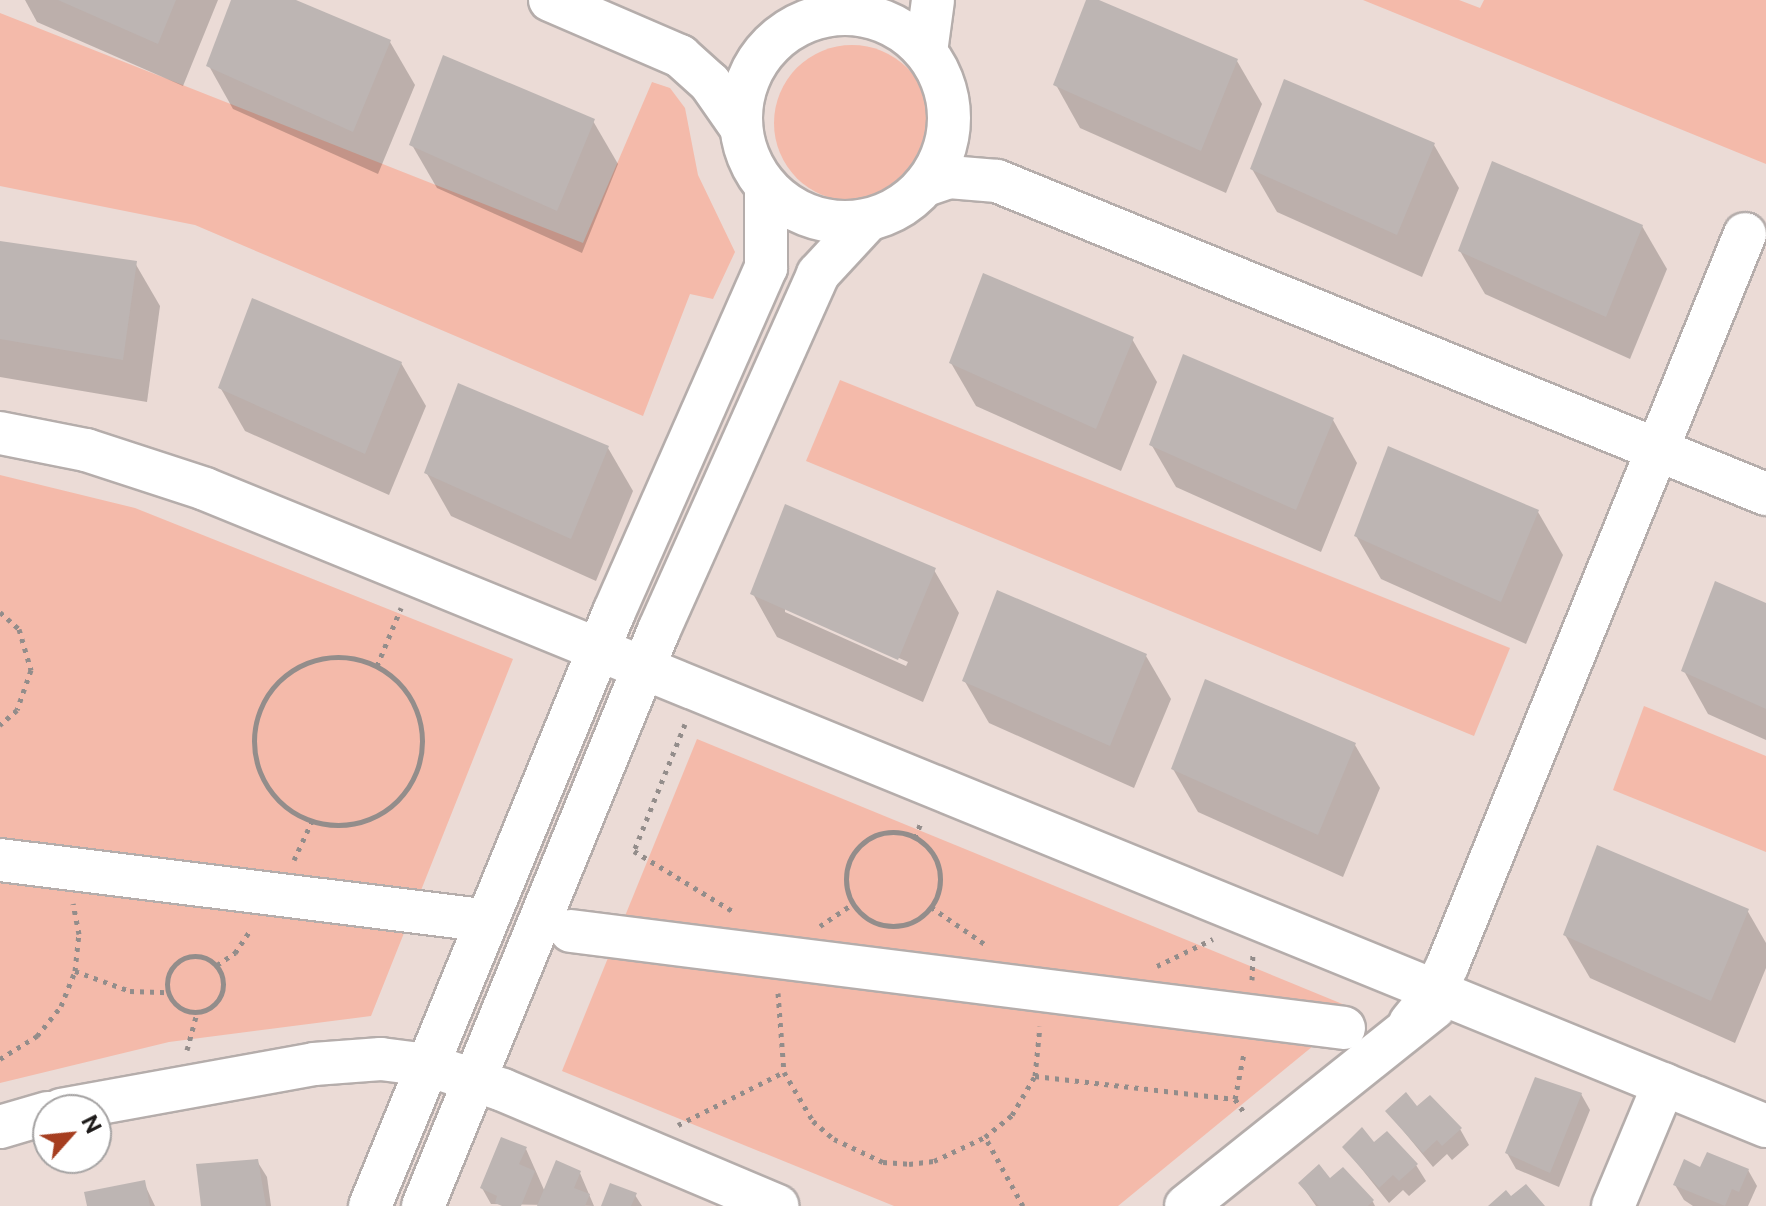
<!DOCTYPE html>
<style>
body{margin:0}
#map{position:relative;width:1766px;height:1206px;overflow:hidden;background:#f1e9e7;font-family:"Public Sans",sans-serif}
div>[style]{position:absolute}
.built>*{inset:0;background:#ebdbd6}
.green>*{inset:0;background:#f4baaa}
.round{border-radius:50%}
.shadow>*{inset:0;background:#0003}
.building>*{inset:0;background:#bdb5b3}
.path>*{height:5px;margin-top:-2.5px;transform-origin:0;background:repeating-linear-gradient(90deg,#938d8b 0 4px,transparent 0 10px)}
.path>.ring{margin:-2.5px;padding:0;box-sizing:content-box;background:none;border:5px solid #938d8b;border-radius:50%}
.roads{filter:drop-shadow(2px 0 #b5adab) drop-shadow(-2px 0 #b5adab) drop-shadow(0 2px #b5adab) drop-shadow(0 -2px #b5adab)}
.minor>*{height:42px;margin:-21px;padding:0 21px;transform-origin:21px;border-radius:21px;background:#fff}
.minor>.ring{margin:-21px;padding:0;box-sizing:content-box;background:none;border:42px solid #fff;border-radius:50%}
span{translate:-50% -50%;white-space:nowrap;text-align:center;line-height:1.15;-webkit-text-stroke:7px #fff;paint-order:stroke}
.north{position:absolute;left:32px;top:1094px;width:80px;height:80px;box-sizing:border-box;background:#fff;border:2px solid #a5a3a3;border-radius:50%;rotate:63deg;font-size:22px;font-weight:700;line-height:32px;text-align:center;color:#1d1a19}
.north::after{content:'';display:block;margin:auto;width:28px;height:36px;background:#a63e20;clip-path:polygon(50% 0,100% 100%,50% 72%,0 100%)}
</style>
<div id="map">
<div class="built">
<div style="clip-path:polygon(evenodd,0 0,1766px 0,1766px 1206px,0 1206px,0 0,48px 1110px,96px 1110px,96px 1158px,48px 1158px,48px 1110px)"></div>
</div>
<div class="green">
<div style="clip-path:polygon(1363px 0,1459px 0,1480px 8px,1484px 0,1766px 0,1766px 164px)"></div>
<div style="clip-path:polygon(0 13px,583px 243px,652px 82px,670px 88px,685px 108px,698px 175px,735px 252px,713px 299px,690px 294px,643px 416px,195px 225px,0 186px)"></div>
<div class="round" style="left:774px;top:45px;width:156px;height:156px"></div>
<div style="clip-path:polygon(840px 380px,1510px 648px,1474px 736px,806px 461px)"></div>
<div style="clip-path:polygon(0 475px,135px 508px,513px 659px,371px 1016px,169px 1042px,0 1083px)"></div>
<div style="clip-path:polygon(1644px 706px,1766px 756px,1766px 852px,1613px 790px)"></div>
<div style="clip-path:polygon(697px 739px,1357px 1010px,1118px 1206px,894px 1206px,562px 1071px)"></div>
</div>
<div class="shadow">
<div style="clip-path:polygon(25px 0,218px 0,183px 86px,37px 22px)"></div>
<div style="clip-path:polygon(234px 0,291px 0,390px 42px,415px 85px,378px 174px,233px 109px,209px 66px)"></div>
<div style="clip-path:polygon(1088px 0,1237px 61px,1262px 104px,1226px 193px,1080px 128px,1056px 85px)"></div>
<div style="clip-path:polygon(593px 121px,618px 164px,582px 253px,437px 188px,412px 145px)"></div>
<div style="clip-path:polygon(1434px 145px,1459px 188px,1422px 277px,1277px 212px,1252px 169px)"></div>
<div style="clip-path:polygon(1642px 226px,1667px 269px,1630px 359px,1485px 294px,1460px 251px)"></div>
<div style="clip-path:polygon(0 243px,135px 263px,160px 306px,147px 402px,0 377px)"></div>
<div style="clip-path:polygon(1132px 339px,1157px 382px,1121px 471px,976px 406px,951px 363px)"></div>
<div style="clip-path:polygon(401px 363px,426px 406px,389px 495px,245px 431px,220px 387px)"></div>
<div style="clip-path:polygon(1333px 420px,1357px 463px,1321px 552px,1176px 487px,1151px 444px)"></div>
<div style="clip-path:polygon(608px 448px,633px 491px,596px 581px,451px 516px,426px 472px)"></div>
<div style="clip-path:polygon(1538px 512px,1563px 555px,1526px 644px,1381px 579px,1356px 536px)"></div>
<div style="clip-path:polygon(evenodd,934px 570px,959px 613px,923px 702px,777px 637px,753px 594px,934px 570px,785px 607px,908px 662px,906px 666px,785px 612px,785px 607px)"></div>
<div style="clip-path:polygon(1766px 605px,1766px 740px,1708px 714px,1684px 671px)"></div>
<div style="clip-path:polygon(1146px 656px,1171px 699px,1134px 788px,989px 723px,964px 680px)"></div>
<div style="clip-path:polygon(1355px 745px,1380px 788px,1343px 877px,1198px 812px,1173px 769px)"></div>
<div style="clip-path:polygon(1747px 910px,1766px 943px,1766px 968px,1735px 1043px,1590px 978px,1565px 935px)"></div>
<div style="clip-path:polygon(1581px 1094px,1590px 1110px,1559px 1187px,1516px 1169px,1507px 1153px)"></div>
<div style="clip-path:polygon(1417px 1109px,1460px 1129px,1469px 1145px,1452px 1160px,1447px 1154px,1433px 1167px,1387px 1111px)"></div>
<div style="clip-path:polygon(1374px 1145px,1416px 1165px,1426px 1181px,1409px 1196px,1403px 1190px,1389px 1203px,1344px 1147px)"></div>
<div style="clip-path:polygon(526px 1149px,545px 1192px,580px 1173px,594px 1206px,491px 1204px,482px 1188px)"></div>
<div style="clip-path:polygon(257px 1161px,267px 1177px,271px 1206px,203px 1206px)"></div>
<div style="clip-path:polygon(1343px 1170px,1373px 1202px,1375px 1206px,1316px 1206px,1300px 1183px,1330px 1181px)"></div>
<div style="clip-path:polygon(1701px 1170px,1748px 1170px,1757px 1186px,1748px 1206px,1693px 1206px,1684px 1200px,1675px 1185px)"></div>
<div style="clip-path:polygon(144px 1183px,155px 1206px,89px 1206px)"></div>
<div style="clip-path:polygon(635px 1195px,642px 1206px,603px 1206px)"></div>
</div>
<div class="building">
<div style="clip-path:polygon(58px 0,176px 0,158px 44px)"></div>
<div style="clip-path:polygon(231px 0,296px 0,391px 40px,353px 132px,206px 66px)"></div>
<div style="clip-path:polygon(1086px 0,1099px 0,1238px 59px,1201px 151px,1053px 85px)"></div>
<div style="clip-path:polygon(443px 55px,595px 119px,557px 211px,409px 145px)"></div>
<div style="clip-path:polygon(1284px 79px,1435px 143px,1397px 235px,1250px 169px)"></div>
<div style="clip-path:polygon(1492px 161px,1643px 225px,1606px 317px,1458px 251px)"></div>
<div style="clip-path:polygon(0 241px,137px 261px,123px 360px,0 339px)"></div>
<div style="clip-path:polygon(983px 273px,1134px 337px,1096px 429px,949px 363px)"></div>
<div style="clip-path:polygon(252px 298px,402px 362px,365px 454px,218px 388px)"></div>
<div style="clip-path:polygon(1183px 354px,1334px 418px,1296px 510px,1149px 445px)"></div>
<div style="clip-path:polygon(458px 383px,609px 446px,571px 539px,424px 473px)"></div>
<div style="clip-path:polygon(1388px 446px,1539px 510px,1501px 602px,1354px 536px)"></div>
<div style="clip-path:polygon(785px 504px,936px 568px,898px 660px,750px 594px)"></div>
<div style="clip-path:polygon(1715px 581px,1766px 603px,1766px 709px,1681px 671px)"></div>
<div style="clip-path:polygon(997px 590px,1147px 654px,1110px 746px,962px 681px)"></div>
<div style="clip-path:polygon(1205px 679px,1356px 743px,1318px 835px,1171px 769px)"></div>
<div style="clip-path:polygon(1597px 845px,1749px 909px,1711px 1001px,1563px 935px)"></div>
<div style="clip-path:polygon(1535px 1077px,1582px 1093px,1550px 1173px,1505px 1153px)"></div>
<div style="clip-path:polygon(1406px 1092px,1417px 1106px,1430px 1095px,1462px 1128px,1442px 1146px,1437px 1140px,1423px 1153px,1385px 1111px)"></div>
<div style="clip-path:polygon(1362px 1127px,1374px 1142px,1387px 1131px,1418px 1164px,1399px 1181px,1393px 1175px,1379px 1188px,1342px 1147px)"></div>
<div style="clip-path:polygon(501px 1137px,527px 1147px,519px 1164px,535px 1171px,521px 1206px,502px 1206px,495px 1203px,497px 1196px,480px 1188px)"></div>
<div style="clip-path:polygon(1707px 1152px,1749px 1169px,1739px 1192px,1732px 1189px,1725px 1206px,1673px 1185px,1684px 1159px,1700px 1167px)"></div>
<div style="clip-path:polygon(258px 1159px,266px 1206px,201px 1206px,196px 1164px)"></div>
<div style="clip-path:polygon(556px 1160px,581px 1171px,574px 1188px,590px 1194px,585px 1206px,537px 1206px)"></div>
<div style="clip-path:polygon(1319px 1164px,1330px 1178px,1343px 1167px,1374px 1200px,1368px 1206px,1319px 1206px,1298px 1183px)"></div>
<div style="clip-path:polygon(145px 1180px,150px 1206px,87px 1206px,84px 1192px)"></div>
<div style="clip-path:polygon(610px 1183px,637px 1193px,631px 1206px,601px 1206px)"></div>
<div style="clip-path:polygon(1526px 1184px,1545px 1206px,1488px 1206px,1506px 1190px,1511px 1196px)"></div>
</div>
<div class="path">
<div style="left:0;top:612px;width:25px;rotate:42deg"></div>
<div style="left:19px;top:629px;width:43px;rotate:73.7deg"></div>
<div style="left:31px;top:670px;width:42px;rotate:109.3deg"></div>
<div style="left:17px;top:710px;width:23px;rotate:139deg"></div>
<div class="ring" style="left:254px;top:657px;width:163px;height:163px"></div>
<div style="left:377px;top:666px;width:63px;rotate:-67.5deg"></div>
<div style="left:685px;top:724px;width:137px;rotate:111.9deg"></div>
<div style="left:634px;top:851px;width:117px;rotate:31.4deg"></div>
<div class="ring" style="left:846px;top:832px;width:89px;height:89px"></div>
<div style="left:915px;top:838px;width:19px;rotate:-69deg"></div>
<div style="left:294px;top:860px;width:43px;rotate:-65.2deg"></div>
<div style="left:931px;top:907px;width:67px;rotate:34.6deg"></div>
<div style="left:820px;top:926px;width:40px;rotate:-34deg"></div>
<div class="ring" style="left:167px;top:956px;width:51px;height:51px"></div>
<div style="left:217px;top:965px;width:22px;rotate:-34deg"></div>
<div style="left:235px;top:953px;width:29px;rotate:-56deg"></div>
<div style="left:1157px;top:966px;width:62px;rotate:-25.7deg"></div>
<div style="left:75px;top:971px;width:59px;rotate:20deg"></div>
<div style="left:130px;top:991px;width:38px;rotate:2deg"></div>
<div style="left:1252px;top:980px;width:26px;rotate:-88deg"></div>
<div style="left:778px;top:993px;width:79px;rotate:85.7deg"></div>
<div style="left:784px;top:1072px;width:57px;rotate:59.4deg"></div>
<div style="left:813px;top:1121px;width:28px;rotate:41deg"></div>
<div style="left:834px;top:1139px;width:54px;rotate:25.1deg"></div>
<div style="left:883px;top:1162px;width:26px;rotate:4deg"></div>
<div style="left:909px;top:1164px;width:25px;rotate:-7deg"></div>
<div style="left:934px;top:1161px;width:56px;rotate:-25.2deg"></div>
<div style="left:187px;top:1050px;width:38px;rotate:-75deg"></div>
<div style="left:0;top:1059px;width:44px;rotate:-31.9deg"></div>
<div style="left:37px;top:1036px;width:38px;rotate:-51deg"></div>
<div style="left:61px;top:1006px;width:38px;rotate:-68deg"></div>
<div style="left:75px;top:971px;width:37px;rotate:-84deg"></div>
<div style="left:79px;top:934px;width:31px;rotate:-101deg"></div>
<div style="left:1035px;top:1076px;width:201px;rotate:6.6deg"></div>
<div style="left:1235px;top:1099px;width:18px;rotate:56deg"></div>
<div style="left:1235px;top:1099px;width:47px;rotate:-78.9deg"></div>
<div style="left:678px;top:1125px;width:119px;rotate:-26.6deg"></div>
<div style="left:1023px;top:1206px;width:79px;rotate:-118.8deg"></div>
<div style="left:985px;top:1137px;width:35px;rotate:-39deg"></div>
<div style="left:1012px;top:1115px;width:45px;rotate:-59.5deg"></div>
<div style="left:1035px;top:1076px;width:50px;rotate:-84.3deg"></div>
</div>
<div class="roads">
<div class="minor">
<div style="left:550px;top:0;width:142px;rotate:23.3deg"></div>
<div style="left:680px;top:56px;width:40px;rotate:42deg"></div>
<div style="left:710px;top:83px;width:52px;rotate:55.1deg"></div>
<div class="ring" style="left:741px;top:14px;width:166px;height:166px"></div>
<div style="left:926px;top:52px;width:52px;rotate:-82.3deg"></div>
<div style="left:926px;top:185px;width:24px;rotate:-19deg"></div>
<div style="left:949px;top:177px;width:48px;rotate:4.8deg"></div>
<div style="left:997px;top:181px;width:830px;rotate:22.15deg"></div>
<div style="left:0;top:433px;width:88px;rotate:11.2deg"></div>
<div style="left:86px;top:450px;width:125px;rotate:18.1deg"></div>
<div style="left:205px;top:489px;width:1686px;rotate:22.2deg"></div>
<div style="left:0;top:860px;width:485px;rotate:7.1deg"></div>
<div style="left:571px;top:931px;width:779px;rotate:7.15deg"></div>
<div style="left:1410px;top:1023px;width:36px;rotate:-51deg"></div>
<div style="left:1433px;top:995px;width:34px;rotate:-64deg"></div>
<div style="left:1448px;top:964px;width:788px;rotate:-67.86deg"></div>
<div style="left:61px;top:1110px;width:257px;rotate:-10.3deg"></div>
<div style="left:314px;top:1064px;width:67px;rotate:-4.3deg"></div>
<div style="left:381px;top:1059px;width:47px;rotate:7.3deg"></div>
<div style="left:428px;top:1065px;width:79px;rotate:18.4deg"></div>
<div style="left:503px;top:1090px;width:298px;rotate:22.9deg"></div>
<div style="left:0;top:1127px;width:50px;rotate:-16.3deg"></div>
<div style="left:370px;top:1206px;width:642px;rotate:-67.67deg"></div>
<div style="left:614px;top:612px;width:376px;rotate:-66.2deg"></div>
<div style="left:766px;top:268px;width:81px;rotate:-90deg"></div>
<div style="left:423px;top:1206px;width:622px;rotate:-67.72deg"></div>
<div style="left:659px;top:630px;width:390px;rotate:-65.9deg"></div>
<div style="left:818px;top:274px;width:72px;rotate:-47.2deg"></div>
<div style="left:1186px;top:1206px;width:317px;rotate:-38.6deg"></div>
<div style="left:1613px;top:1206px;width:132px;rotate:-67.3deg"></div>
</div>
</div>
<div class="north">N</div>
</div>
